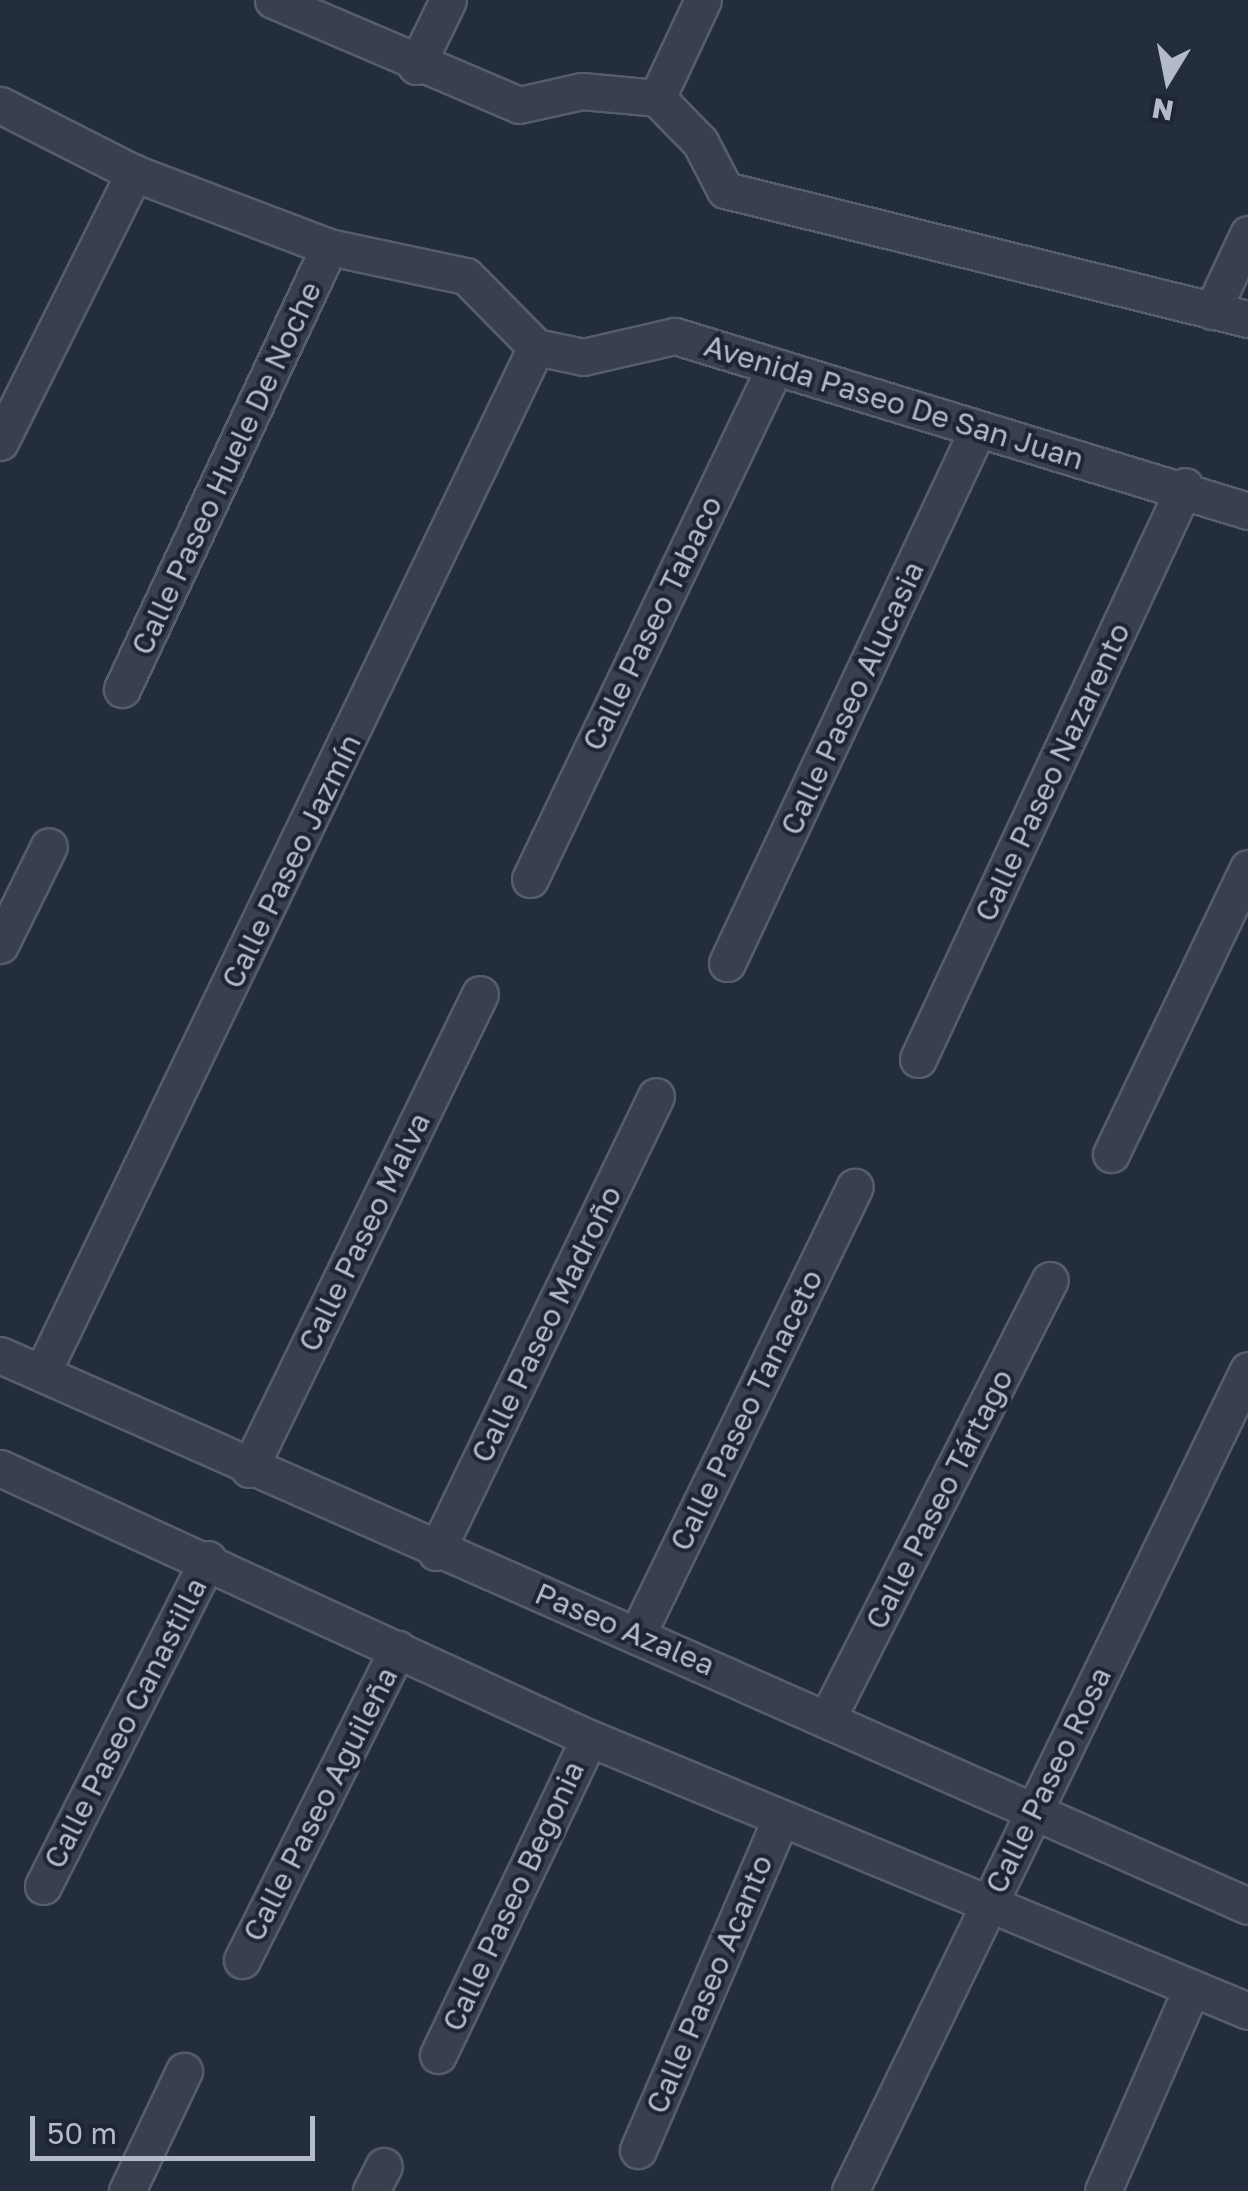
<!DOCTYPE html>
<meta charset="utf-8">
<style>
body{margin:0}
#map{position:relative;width:1248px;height:2191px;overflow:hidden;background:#242d3d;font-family:"Golos Text",sans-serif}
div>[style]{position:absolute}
.roads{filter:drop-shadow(2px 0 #565d6b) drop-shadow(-2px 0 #565d6b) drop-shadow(0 2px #565d6b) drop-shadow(0 -2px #565d6b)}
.minor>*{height:35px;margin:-17.5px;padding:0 17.5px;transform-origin:17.5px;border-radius:17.5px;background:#383f4d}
span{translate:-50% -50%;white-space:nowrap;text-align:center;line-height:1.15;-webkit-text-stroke:8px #1d2432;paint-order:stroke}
.street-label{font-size:30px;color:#b3bac8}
.north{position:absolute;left:1118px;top:30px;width:100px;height:100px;-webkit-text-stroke:8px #1d2432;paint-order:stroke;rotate:190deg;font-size:28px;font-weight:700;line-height:40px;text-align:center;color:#b3bac8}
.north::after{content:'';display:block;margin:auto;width:35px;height:45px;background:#b3bac8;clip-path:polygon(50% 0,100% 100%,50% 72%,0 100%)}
.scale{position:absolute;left:30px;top:2116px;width:285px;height:45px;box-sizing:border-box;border:5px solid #b3bac8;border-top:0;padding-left:12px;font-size:30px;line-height:35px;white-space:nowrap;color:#b3bac8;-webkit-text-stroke:8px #1d2432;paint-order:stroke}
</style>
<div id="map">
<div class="roads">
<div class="minor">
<div style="left:273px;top:0;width:267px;rotate:23.1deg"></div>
<div style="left:519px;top:105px;width:65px;rotate:-12.5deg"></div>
<div style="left:582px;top:91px;width:75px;rotate:5.3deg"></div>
<div style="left:657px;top:98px;width:62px;rotate:45.7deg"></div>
<div style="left:700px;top:142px;width:54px;rotate:62.5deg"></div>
<div style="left:725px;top:190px;width:539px;rotate:13.86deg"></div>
<div style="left:416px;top:66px;width:73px;rotate:-64.1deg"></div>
<div style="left:657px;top:98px;width:108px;rotate:-64.9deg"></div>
<div style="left:0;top:105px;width:150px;rotate:26.9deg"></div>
<div style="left:134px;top:173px;width:209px;rotate:20.8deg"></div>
<div style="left:329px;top:247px;width:140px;rotate:12deg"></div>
<div style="left:466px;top:276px;width:100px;rotate:45.4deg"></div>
<div style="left:536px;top:347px;width:48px;rotate:12deg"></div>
<div style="left:583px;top:357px;width:94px;rotate:-12.9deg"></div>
<div style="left:675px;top:336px;width:599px;rotate:16.98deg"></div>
<div style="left:1212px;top:311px;width:85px;rotate:-64.9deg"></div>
<div style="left:0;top:442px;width:301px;rotate:-63.5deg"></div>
<div style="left:122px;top:689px;width:488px;rotate:-64.9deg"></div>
<div style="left:530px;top:879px;width:568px;rotate:-64.43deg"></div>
<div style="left:0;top:945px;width:110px;rotate:-63.7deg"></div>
<div style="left:727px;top:963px;width:586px;rotate:-64.84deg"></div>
<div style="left:918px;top:1059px;width:632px;rotate:-65.02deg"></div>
<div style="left:1111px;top:1154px;width:317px;rotate:-64.4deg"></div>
<div style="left:0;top:1355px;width:1364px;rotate:23.82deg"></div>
<div style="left:42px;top:1373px;width:1139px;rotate:-64.29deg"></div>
<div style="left:0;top:1468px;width:648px;rotate:24.63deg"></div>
<div style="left:589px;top:1738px;width:713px;rotate:22.5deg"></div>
<div style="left:249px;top:1469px;width:528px;rotate:-64.07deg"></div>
<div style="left:436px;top:1552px;width:506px;rotate:-64.24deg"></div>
<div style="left:638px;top:1633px;width:496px;rotate:-64.1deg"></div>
<div style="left:828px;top:1717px;width:490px;rotate:-63.1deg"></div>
<div style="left:43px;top:1886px;width:366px;rotate:-63.2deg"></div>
<div style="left:242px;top:1960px;width:348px;rotate:-63.4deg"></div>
<div style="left:438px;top:2055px;width:351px;rotate:-64.5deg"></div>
<div style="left:638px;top:2150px;width:361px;rotate:-66.7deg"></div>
<div style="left:127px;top:2191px;width:133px;rotate:-64.6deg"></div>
<div style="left:371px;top:2191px;width:28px;rotate:-63deg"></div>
<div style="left:850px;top:2191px;width:912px;rotate:-64.14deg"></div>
<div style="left:1103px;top:2191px;width:219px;rotate:-66.4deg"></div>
</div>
</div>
<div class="street-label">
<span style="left:894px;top:402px;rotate:17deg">Avenida Paseo De San Juan</span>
<span style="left:226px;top:468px;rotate:-65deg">Calle Paseo Huele De Noche</span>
<span style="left:652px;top:623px;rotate:-64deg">Calle Paseo Tabaco</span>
<span style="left:852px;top:698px;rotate:-65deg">Calle Paseo Alucasia</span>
<span style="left:1052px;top:772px;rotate:-65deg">Calle Paseo Nazarento</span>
<span style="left:291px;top:861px;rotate:-64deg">Calle Paseo Jazmín</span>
<span style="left:364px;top:1232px;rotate:-64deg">Calle Paseo Malva</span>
<span style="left:546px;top:1324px;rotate:-64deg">Calle Paseo Madroño</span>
<span style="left:746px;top:1410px;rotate:-64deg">Calle Paseo Tanaceto</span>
<span style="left:939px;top:1499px;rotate:-63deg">Calle Paseo Tártago</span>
<span style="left:625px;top:1629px;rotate:23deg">Paseo Azalea</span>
<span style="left:125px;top:1723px;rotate:-63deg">Calle Paseo Canastilla</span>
<span style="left:1048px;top:1780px;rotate:-64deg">Calle Paseo Rosa</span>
<span style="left:320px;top:1804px;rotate:-63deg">Calle Paseo Aguileña</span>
<span style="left:513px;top:1896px;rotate:-65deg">Calle Paseo Begonia</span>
<span style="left:709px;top:1984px;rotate:-67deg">Calle Paseo Acanto</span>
</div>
<div class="north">N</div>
<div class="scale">50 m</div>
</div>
